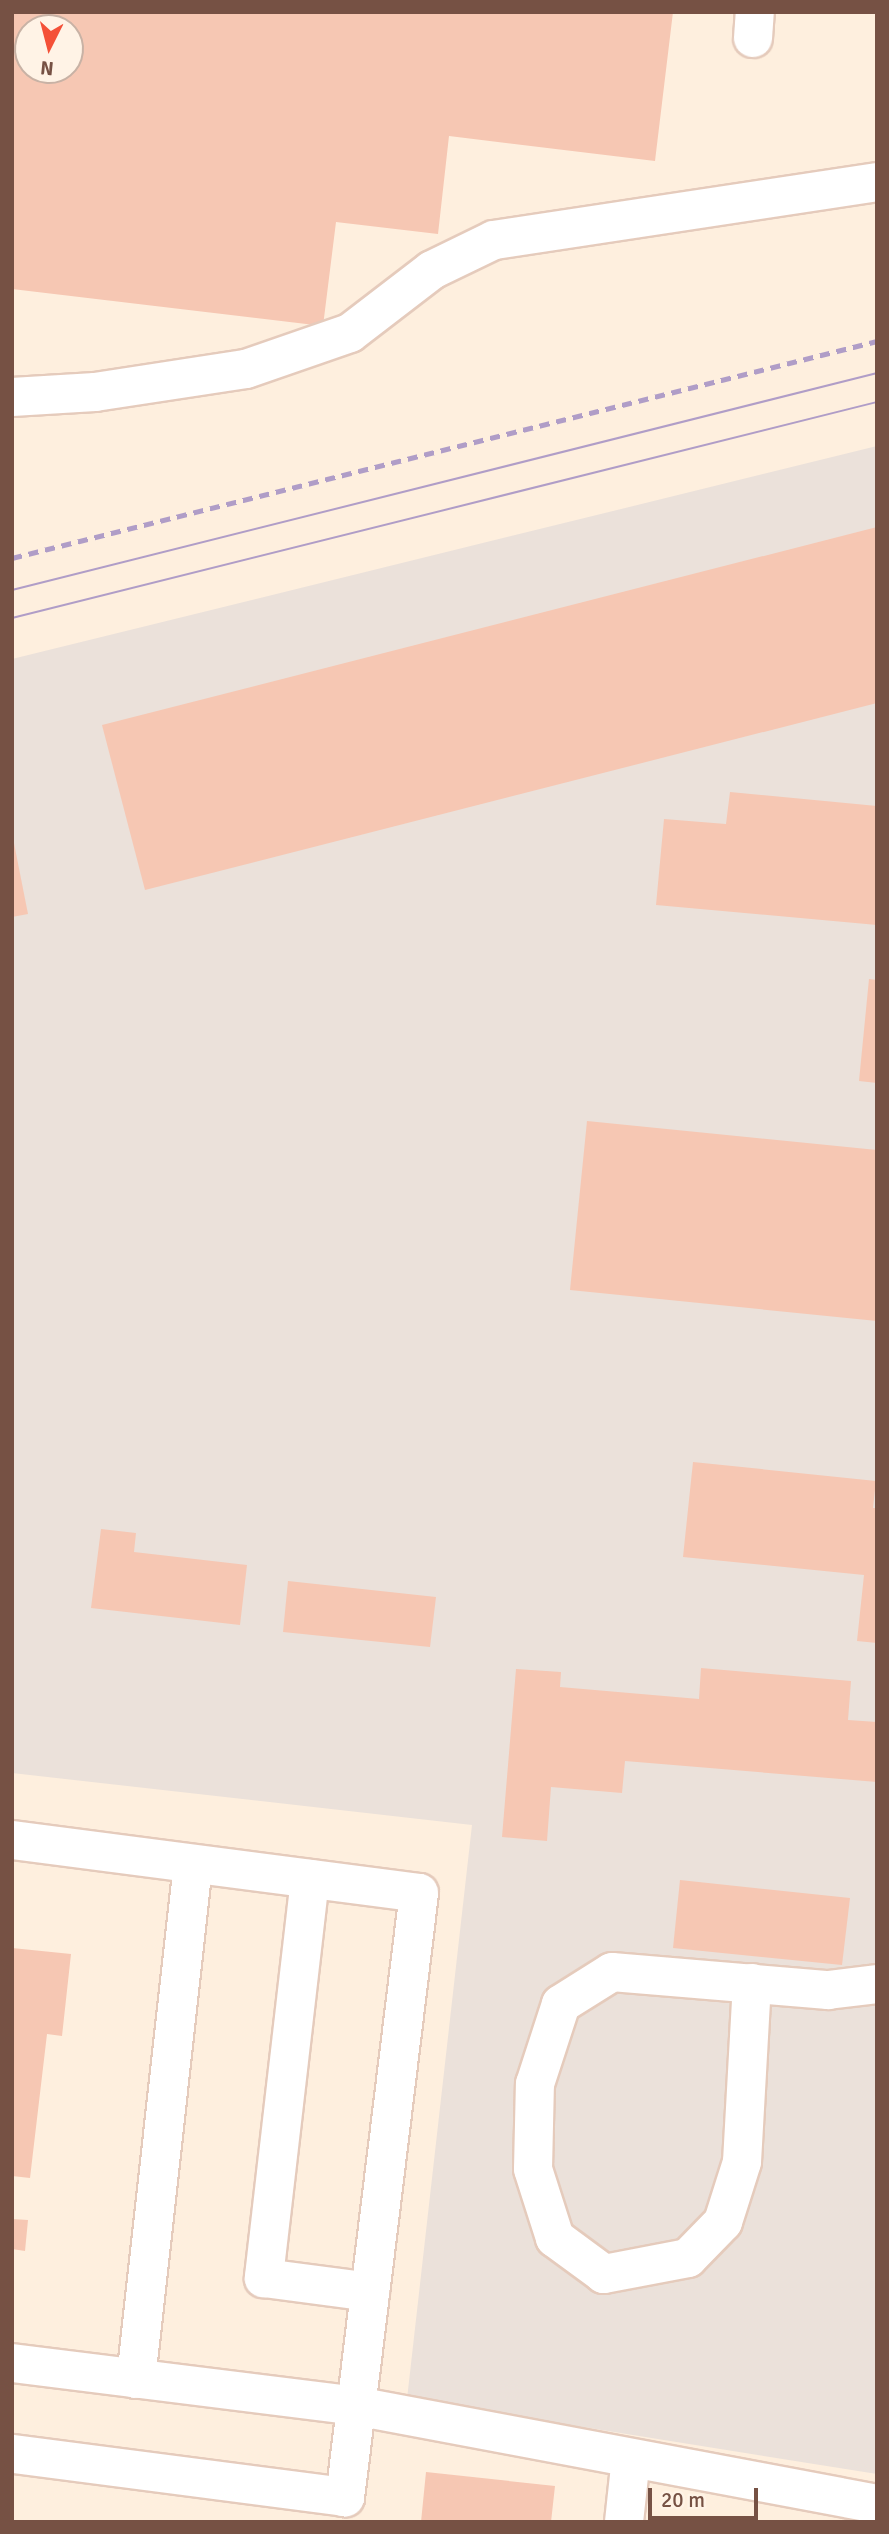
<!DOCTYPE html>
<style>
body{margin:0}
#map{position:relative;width:889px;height:2534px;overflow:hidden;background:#feefde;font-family:Signika,sans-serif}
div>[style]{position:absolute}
.industrial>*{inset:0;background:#ebe1da}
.building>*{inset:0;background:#f6c7b3}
.roads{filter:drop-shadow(2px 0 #e5cbbc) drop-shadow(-2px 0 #e5cbbc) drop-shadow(0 2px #e5cbbc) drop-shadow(0 -2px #e5cbbc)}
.minor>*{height:38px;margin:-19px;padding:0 19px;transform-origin:19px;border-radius:19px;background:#fff}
.tram>*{height:2px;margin:-1px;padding:0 1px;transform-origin:1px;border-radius:1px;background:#b09dc7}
.rail>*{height:5px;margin-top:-2.5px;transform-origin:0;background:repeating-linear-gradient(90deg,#b09dc7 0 10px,transparent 0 17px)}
span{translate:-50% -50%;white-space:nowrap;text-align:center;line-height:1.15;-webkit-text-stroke:5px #fff3e6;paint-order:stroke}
.frame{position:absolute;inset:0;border:14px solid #765144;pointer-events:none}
.north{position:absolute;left:14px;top:14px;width:70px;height:70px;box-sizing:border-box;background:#fff3e6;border:2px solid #c8b2a5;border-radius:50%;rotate:186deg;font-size:19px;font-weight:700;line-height:28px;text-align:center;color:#765144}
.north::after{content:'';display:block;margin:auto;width:24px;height:32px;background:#f45037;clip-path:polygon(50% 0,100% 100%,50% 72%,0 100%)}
.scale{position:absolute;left:648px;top:2488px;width:110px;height:32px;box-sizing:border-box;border:4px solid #765144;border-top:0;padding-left:9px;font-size:21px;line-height:24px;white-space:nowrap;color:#765144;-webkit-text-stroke:5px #fff3e6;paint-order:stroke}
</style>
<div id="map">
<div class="industrial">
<div style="clip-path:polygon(877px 446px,877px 2474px,407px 2399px,472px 1825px,12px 1773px,12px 659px)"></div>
</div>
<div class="building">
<div style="clip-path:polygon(evenodd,12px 12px,673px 12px,655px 161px,449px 136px,438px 234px,336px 222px,323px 326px,12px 289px,12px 12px,28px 28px,70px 28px,70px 70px,28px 70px,28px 28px)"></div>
<div style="clip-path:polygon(877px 527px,877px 703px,145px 890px,102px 725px)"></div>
<div style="clip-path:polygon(730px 792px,877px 806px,877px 925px,656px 905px,664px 819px,726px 824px)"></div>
<div style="clip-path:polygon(12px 833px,28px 914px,12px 917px)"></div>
<div style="clip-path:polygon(869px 979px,877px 980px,877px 1083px,859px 1081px)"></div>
<div style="clip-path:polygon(587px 1121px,877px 1150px,877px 1321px,570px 1290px)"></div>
<div style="clip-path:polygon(693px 1462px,876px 1481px,873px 1508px,877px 1508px,877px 1643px,857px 1641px,864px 1575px,683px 1557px)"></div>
<div style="clip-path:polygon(101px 1529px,136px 1533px,134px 1552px,247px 1565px,240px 1625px,91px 1608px)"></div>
<div style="clip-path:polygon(288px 1581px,436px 1597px,430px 1647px,283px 1632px)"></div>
<div style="clip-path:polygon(701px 1668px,851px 1681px,848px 1720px,877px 1722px,877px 1782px,625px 1761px,622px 1793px,551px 1787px,547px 1841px,502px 1837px,516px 1669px,561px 1672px,560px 1687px,699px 1699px)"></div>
<div style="clip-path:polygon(680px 1880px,850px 1898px,842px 1965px,673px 1948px)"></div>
<div style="clip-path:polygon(12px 1948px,71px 1954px,62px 2036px,47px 2034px,30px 2178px,12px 2176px)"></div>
<div style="clip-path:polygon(12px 2219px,28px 2220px,25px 2251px,12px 2249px)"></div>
<div style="clip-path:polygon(426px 2472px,555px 2486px,551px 2522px,421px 2522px)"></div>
</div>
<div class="roads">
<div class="minor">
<div style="left:753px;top:38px;width:26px;rotate:-86deg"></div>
<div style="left:12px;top:397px;width:83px;rotate:-3.4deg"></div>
<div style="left:95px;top:392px;width:153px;rotate:-8.7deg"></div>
<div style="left:246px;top:369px;width:110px;rotate:-19.1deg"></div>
<div style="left:350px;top:333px;width:103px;rotate:-37.5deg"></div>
<div style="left:432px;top:270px;width:69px;rotate:-25.8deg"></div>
<div style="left:494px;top:240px;width:387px;rotate:-8.6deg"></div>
<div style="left:12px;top:1840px;width:410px;rotate:7.4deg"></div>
<div style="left:419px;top:1893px;width:609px;rotate:96.98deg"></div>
<div style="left:345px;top:2497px;width:336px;rotate:-172.6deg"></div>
<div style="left:310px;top:1879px;width:402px;rotate:96.6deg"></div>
<div style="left:264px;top:2278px;width:107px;rotate:7.5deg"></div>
<div style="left:752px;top:1983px;width:179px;rotate:93.2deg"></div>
<div style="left:742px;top:2162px;width:63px;rotate:107.6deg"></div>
<div style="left:723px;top:2222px;width:50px;rotate:134.2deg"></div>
<div style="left:688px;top:2258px;width:86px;rotate:169.2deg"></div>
<div style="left:604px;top:2274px;width:61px;rotate:-143.7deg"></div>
<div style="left:555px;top:2238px;width:72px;rotate:-107.7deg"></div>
<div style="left:533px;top:2169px;width:85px;rotate:-88.7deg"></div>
<div style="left:535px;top:2084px;width:84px;rotate:-72deg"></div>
<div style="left:561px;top:2004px;width:60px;rotate:-32.1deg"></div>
<div style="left:612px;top:1972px;width:217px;rotate:4.8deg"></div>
<div style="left:828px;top:1990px;width:49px;rotate:-7deg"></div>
<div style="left:12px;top:2363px;width:347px;rotate:7.1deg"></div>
<div style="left:356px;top:2406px;width:530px;rotate:10.65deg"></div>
<div style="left:136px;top:2379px;width:518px;rotate:-83.68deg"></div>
<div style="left:624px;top:2522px;width:64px;rotate:-83.8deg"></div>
</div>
</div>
<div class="tram">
<div style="left:12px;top:590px;width:892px;rotate:-14.08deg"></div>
<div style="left:12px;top:618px;width:892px;rotate:-14.02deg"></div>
</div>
<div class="rail">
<div style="left:12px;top:558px;width:892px;rotate:-14.08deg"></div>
</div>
<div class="frame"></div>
<div class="north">N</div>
<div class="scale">20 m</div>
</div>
